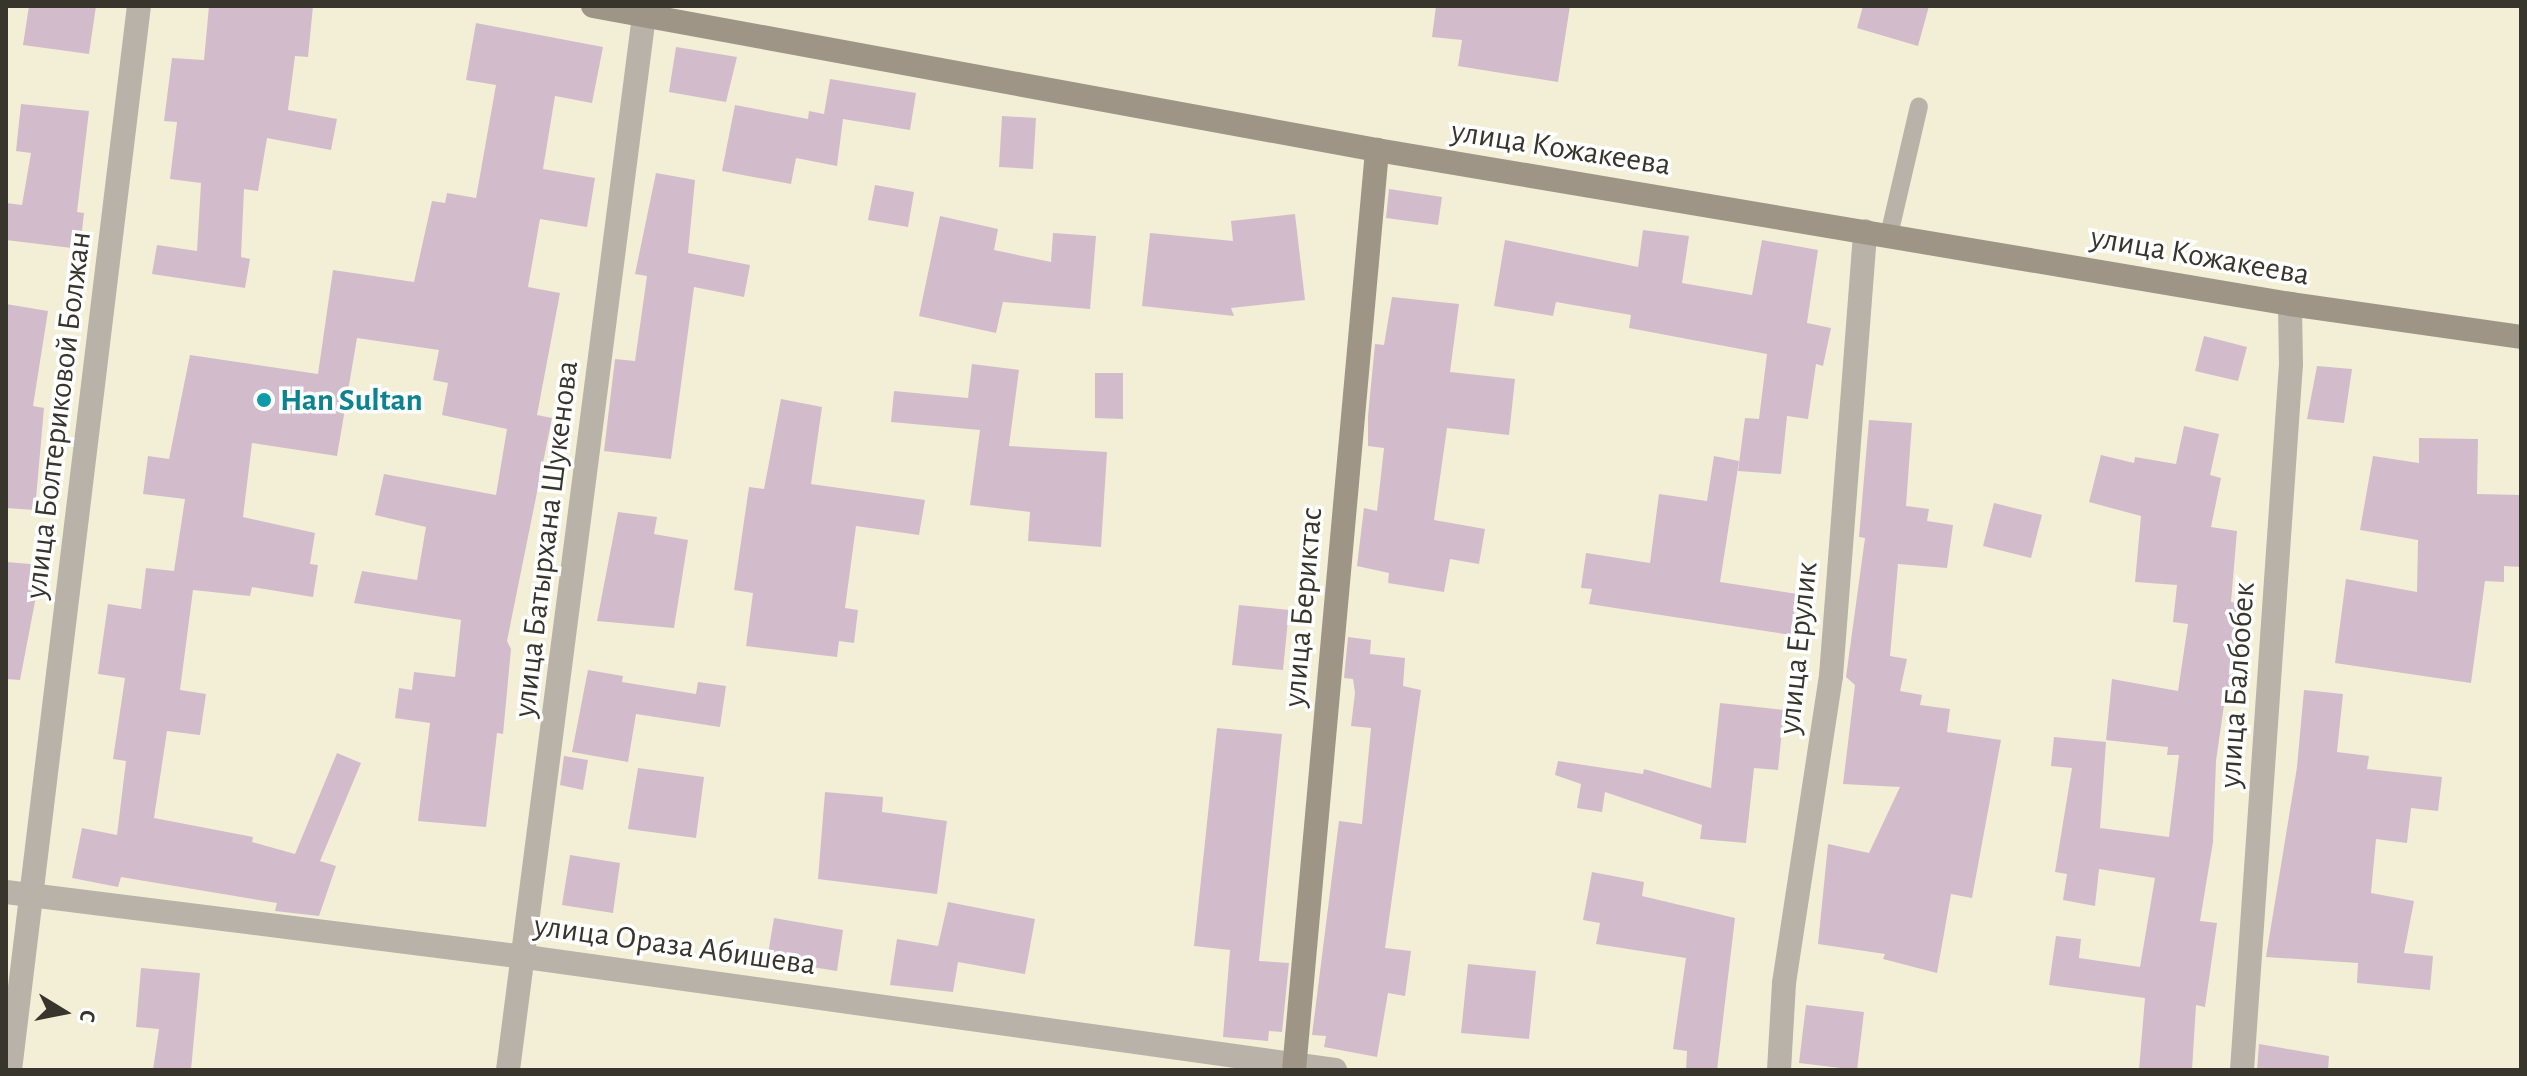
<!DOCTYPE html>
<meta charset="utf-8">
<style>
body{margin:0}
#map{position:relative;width:2527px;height:1076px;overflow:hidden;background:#f3efd6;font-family:"Alegreya Sans",sans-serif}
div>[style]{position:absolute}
.building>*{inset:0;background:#d2bccc}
.lane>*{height:18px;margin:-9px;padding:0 9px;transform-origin:9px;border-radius:9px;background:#b8b2a9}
.street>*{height:24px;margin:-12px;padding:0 12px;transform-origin:12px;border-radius:12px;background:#b8b2a9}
.secondary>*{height:24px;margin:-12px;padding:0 12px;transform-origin:12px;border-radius:12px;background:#9e9587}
.dots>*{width:22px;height:22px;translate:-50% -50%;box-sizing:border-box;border:4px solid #fff;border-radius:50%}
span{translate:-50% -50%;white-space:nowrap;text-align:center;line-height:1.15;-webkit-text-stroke:7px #fff;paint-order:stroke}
.street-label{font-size:32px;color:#37352c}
.culture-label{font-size:32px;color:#0d838f;font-weight:700}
.left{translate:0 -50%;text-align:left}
.frame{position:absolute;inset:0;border:8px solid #37352c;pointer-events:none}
.north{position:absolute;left:24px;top:972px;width:80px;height:80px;-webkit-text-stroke:6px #fff;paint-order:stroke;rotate:100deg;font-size:22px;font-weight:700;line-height:32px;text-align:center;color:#37352c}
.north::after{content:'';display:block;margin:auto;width:28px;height:36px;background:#37352c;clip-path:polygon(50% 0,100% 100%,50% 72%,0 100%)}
</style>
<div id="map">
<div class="building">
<div style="clip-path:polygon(29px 6px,96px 6px,89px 54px,23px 45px)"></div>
<div style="clip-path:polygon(209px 6px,313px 6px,308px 57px,295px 56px,288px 110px,337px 119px,331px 150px,267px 138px,258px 191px,244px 189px,241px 257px,250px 259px,245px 288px,152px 274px,157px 245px,197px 251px,201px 183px,170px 179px,177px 122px,164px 121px,172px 58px,204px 60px)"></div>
<div style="clip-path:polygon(1436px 6px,1570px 6px,1558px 82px,1458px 66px,1462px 40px,1432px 37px)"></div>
<div style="clip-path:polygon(1863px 6px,1929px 6px,1918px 46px,1857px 28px)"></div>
<div style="clip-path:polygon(476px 23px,603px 47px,592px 103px,555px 96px,543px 169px,595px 178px,587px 227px,540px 219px,528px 287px,560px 293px,537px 415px,552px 418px,507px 641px,511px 649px,503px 734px,497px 733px,486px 827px,418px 821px,430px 723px,395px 718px,399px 688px,412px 690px,414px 672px,455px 677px,461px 620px,354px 603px,362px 571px,417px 580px,426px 527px,375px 515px,384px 474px,496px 495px,507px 429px,442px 415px,448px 383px,433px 380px,439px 350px,357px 338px,337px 456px,252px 443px,243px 517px,315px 533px,310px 564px,318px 565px,313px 597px,252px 587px,250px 596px,193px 590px,180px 690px,206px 694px,200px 735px,167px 731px,154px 818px,253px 837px,252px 842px,295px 854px,337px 753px,361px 763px,320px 861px,336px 866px,319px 916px,275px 911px,277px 903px,121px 877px,118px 887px,72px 878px,82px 828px,117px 835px,126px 761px,113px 759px,125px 678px,98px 674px,108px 604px,141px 609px,146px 568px,174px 571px,185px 499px,143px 494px,148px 456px,169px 459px,190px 355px,318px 374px,333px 270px,414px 282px,432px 201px,445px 203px,447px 193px,476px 198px,496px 85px,466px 80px)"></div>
<div style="clip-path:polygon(676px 47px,737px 57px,726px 102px,669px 92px)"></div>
<div style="clip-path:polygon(830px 79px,916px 93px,910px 130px,843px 119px,837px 166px,796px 158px,791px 184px,722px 171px,735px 105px,808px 119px,809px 111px,824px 114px)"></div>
<div style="clip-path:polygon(21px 104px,89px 111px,77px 212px,84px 213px,80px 249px,6px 240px,6px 203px,22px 205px,31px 153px,16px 151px)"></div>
<div style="clip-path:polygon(1002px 116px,1036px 118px,1033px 169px,999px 167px)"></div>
<div style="clip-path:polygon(656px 173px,695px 180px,688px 253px,750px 265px,744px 297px,694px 287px,671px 459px,604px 451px,615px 359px,635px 361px,647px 276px,635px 274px)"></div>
<div style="clip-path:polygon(875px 185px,914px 192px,908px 227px,868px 220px)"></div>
<div style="clip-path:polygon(1389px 189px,1442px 197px,1438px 225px,1386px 218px)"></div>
<div style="clip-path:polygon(1295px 214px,1305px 300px,1231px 308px,1234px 316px,1142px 306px,1150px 233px,1233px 241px,1231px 221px)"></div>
<div style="clip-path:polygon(940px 216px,998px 229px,994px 250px,1051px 262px,1053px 233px,1096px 236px,1090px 309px,1003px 302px,996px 333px,919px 316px)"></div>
<div style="clip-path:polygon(1643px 230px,1689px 236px,1682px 283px,1752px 295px,1762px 240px,1818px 250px,1807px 323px,1831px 328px,1823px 366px,1816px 364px,1808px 419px,1787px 416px,1781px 474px,1738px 471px,1745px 418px,1759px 419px,1767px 354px,1629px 328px,1631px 315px,1556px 302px,1553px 316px,1494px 306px,1505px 240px,1638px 267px)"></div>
<div style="clip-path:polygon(1392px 297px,1459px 304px,1450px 372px,1515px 379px,1509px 435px,1447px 428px,1434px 520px,1485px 529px,1479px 564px,1450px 559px,1444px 592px,1388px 583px,1389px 573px,1357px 566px,1364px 508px,1377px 511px,1384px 448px,1368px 446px,1368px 416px,1375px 344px,1384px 345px)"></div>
<div style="clip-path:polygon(6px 304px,48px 311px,33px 406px,44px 408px,35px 510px,6px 508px)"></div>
<div style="clip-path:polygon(2204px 336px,2247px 347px,2238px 381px,2195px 371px)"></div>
<div style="clip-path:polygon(972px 364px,1019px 370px,1009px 446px,1107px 452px,1101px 547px,1028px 541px,1030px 512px,970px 505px,980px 430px,891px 422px,894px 391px,968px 398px)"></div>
<div style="clip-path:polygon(2317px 366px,2352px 369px,2344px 423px,2307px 419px)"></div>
<div style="clip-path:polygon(1095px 373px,1123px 373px,1123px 419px,1095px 418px)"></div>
<div style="clip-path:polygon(781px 399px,822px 407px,811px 484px,925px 500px,919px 535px,856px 526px,845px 608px,858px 610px,854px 643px,839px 641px,837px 657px,746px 646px,753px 593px,734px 590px,749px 487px,764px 489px)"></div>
<div style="clip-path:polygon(1869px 420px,1912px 423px,1906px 506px,1929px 509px,1927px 521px,1953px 525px,1947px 568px,1898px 564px,1890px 656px,1907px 659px,1900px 691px,1922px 695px,1920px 705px,1950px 709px,1947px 732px,2001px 740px,1972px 898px,1951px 894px,1937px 973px,1883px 959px,1885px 954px,1818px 944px,1828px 844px,1869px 853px,1900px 787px,1843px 784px,1855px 685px,1846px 677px,1865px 538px,1859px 537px)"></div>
<div style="clip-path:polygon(2184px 426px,2219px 434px,2210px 475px,2221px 478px,2211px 527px,2237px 531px,2231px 602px,2239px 603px,2233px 646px,2245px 647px,2236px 707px,2224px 705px,2216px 761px,2213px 842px,2200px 921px,2217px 923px,2205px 1007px,2196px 1005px,2192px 1070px,2139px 1070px,2145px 998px,2049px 985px,2056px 936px,2081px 939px,2079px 958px,2140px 967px,2155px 878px,2099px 869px,2095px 906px,2063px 900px,2067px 874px,2055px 872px,2072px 768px,2051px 766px,2054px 737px,2106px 742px,2100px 828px,2169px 837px,2179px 755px,2167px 755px,2168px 747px,2106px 740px,2112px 679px,2178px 691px,2188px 624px,2173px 622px,2177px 585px,2135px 582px,2141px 516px,2089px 502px,2101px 455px,2134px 463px,2135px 457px,2176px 464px)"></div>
<div style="clip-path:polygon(2419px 438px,2478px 439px,2477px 494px,2521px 495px,2521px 567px,2504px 566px,2504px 582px,2485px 581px,2471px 683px,2335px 663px,2346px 579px,2417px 592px,2418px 540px,2360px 530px,2373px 456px,2419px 463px)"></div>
<div style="clip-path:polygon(1714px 456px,1739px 461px,1720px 582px,1797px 594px,1791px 635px,1589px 604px,1592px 589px,1581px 588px,1586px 553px,1650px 563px,1659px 494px,1707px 501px)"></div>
<div style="clip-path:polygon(1994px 503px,2042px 515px,2031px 558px,1983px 546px)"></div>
<div style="clip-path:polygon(618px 512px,657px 517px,654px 534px,688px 540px,674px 628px,597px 621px)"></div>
<div style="clip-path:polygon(6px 562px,42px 565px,20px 680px,6px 679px)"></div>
<div style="clip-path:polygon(1239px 605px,1289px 610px,1283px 670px,1232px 665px)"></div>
<div style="clip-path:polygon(1348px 637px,1371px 640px,1370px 654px,1405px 658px,1403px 686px,1421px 690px,1385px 948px,1411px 951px,1405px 996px,1388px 993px,1377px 1057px,1324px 1047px,1326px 1036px,1312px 1035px,1339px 821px,1362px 824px,1371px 728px,1351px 726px,1355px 693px,1353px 679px,1344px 678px)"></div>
<div style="clip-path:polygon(588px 670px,623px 676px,622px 682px,696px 694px,698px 682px,726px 686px,720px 727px,636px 714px,628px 762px,572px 752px)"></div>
<div style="clip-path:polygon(2304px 690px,2343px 694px,2337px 752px,2369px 756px,2367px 769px,2442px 777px,2438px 811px,2411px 808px,2407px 843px,2376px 839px,2371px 893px,2414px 901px,2404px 953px,2433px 956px,2430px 990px,2357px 983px,2358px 963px,2266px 957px,2297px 767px)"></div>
<div style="clip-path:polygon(1720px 703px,1784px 710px,1778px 770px,1754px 768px,1746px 843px,1700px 839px,1702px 825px,1605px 792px,1602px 812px,1577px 808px,1581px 784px,1555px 775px,1558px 761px,1643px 774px,1644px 769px,1711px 788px)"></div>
<div style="clip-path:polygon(1217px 728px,1282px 734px,1259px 961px,1289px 963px,1282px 1032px,1269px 1031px,1268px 1041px,1223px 1037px,1230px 950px,1194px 946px)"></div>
<div style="clip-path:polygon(564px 756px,588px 760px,583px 790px,560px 785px)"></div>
<div style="clip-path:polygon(638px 768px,704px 777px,696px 838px,628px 829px)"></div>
<div style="clip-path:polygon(825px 792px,883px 797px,882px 812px,947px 821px,937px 894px,818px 879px)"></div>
<div style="clip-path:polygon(570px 855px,620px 863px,613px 913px,562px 905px)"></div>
<div style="clip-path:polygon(1592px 872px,1644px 882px,1642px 896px,1735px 918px,1717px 1070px,1686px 1070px,1687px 1051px,1673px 1049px,1686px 958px,1596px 944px,1600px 923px,1583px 920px)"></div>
<div style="clip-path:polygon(948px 902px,1035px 919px,1025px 974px,958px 962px,953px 992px,890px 985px,897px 939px,938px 946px)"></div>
<div style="clip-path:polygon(774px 918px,843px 930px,837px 971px,767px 960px)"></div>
<div style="clip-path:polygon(1468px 964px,1536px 971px,1529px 1039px,1461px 1033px)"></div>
<div style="clip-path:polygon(141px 968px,200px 973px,191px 1070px,153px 1070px,159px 1029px,136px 1027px)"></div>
<div style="clip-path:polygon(1806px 1005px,1864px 1012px,1857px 1070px,1799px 1063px)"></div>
<div style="clip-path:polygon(2259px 1044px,2329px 1056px,2328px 1070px,2257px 1070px)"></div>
</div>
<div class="lane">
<div style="left:1889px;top:235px;width:132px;rotate:-76.9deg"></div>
</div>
<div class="street">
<div style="left:6px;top:892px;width:524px;rotate:7.13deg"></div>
<div style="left:526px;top:957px;width:817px;rotate:7.95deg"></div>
<div style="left:10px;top:1070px;width:1072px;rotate:-83.09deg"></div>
<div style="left:508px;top:1070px;width:1064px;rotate:-82.65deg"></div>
<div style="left:1779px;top:1070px;width:87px;rotate:-86.7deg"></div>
<div style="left:1784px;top:983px;width:311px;rotate:-81.3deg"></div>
<div style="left:1831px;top:676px;width:446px;rotate:-85.6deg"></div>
<div style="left:2242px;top:1070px;width:708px;rotate:-86.03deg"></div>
<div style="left:2291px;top:364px;width:60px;rotate:-91deg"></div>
</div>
<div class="secondary">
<div style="left:593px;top:6px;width:797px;rotate:10.41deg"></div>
<div style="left:1377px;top:150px;width:926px;rotate:9.57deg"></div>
<div style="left:2290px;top:304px;width:233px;rotate:8.1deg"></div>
<div style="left:1294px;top:1070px;width:924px;rotate:-84.84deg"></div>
</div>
<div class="dots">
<div style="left:264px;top:400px;background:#0f9aa8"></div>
</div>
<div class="street-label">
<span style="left:1561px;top:148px;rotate:9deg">улица Кожакеева</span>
<span style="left:2200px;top:256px;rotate:10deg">улица Кожакеева</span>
<span style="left:58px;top:415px;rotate:-83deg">улица Болтериковой Болжан</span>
<span style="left:546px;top:539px;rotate:-83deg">улица Батырхана Шукенова</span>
<span style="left:1303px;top:607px;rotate:-85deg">улица Бериктас</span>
<span style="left:1798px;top:648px;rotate:-84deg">улица Ерулик</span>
<span style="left:2237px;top:685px;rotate:-86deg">улица Балбобек</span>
<span style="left:675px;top:945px;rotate:8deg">улица Ораза Абишева</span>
</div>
<div class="culture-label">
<span class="left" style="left:280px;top:400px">Han Sultan</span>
</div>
<div class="frame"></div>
<div class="north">С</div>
</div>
